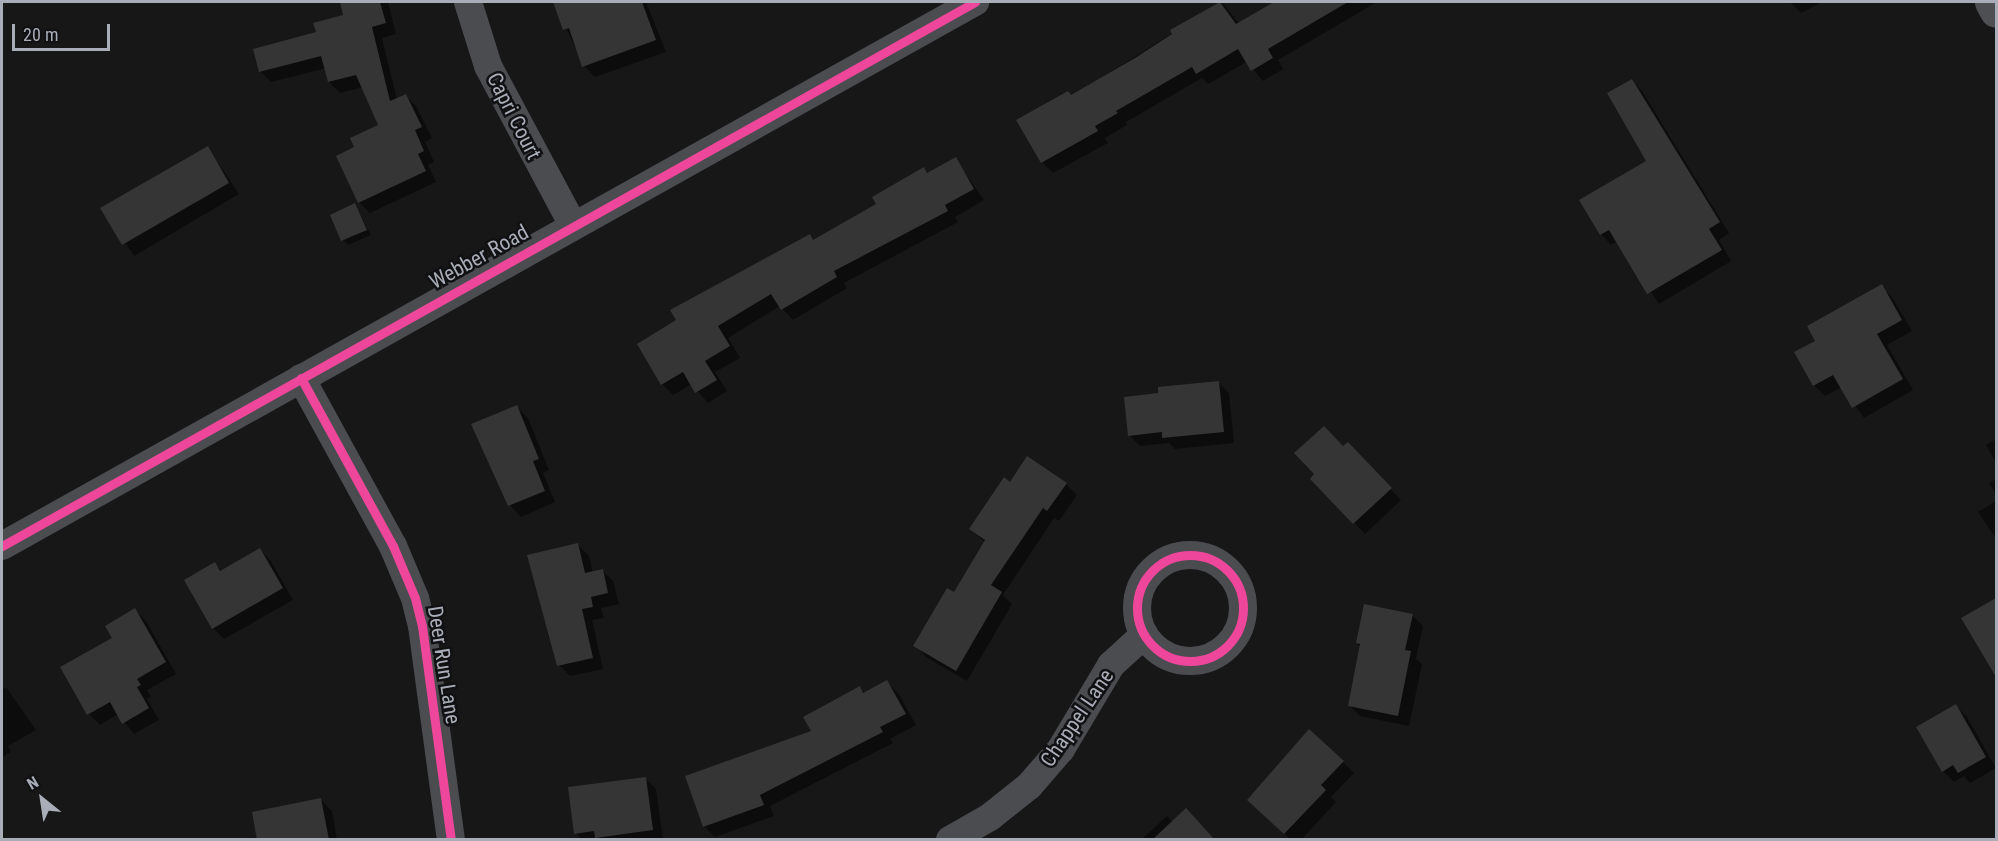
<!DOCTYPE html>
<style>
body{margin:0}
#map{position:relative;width:1998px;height:841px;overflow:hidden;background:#171717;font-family:"Roboto Condensed",sans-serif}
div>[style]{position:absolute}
.shadow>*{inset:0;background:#0007}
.building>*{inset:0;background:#353536}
.minor>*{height:28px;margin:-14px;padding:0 14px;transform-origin:14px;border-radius:14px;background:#4b4c50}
.minor>.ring{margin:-14px;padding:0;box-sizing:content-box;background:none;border:28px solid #4b4c50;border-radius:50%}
.primary>*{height:33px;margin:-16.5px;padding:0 16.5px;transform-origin:16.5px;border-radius:16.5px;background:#4d4f52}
.cycleway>*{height:9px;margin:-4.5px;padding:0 4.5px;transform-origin:4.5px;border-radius:4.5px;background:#ed469a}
.cycleway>.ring{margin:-4.5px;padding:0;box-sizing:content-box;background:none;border:9px solid #ed469a;border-radius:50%}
span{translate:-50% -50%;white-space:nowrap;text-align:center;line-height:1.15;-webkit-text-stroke:5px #111113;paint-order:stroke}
.street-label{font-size:21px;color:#a8adb8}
.frame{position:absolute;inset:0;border:3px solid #a8adb8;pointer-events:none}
.north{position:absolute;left:12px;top:769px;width:60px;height:60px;-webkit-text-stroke:4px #111113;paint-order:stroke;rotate:330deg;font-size:16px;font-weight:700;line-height:24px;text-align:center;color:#a8adb8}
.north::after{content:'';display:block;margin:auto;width:21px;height:27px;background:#a8adb8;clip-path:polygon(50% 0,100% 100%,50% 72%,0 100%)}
.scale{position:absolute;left:12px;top:24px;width:98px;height:27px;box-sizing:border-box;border:3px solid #a8adb8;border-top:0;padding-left:8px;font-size:18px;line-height:21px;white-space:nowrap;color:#a8adb8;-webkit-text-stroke:4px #111113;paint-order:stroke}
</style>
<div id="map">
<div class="shadow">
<div style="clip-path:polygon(341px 2px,388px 2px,396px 34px,382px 38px,397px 99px,405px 95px,416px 106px,432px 138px,425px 142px,434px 162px,428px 165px,436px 182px,370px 213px,359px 202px,356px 148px,380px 125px,363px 87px,340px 93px,329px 82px,326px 68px,271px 82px,260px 71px,345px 16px)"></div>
<div style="clip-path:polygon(554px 2px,646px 2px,666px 52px,595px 77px,584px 66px)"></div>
<div style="clip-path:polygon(1222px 2px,1239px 24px,1277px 2px,1377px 2px,1278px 60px,1283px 69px,1263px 81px,1247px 62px,1208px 84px,1202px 78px,1126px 122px,1127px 125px,1105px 138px,1108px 143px,1053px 173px,1042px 162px,1072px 96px)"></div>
<div style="clip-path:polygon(1790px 2px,1822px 2px,1801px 13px)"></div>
<div style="clip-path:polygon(1632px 81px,1642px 91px,1729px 233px,1719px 240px,1731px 261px,1659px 304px,1617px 241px,1611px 245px,1601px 234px,1648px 162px)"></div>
<div style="clip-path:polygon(208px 148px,239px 194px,134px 256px,103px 209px)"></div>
<div style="clip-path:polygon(955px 159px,984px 200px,955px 217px,958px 222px,844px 283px,847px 288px,793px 320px,780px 306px,728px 338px,740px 358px,715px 372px,727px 391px,708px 403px,692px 384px,673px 395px,662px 384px,678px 321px,672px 311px,809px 236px,815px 241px,878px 205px,924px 169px,929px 174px)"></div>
<div style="clip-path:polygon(355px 205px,371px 235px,348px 245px,343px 240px)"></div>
<div style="clip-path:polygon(1881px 286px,1892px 297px,1912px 331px,1887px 345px,1913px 390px,1864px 418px,1842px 387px,1825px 396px,1814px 385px)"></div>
<div style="clip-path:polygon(1218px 382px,1229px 393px,1234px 443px,1175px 449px,1169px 443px,1140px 446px,1129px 435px,1160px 394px)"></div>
<div style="clip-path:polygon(517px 407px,528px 418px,549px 470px,543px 473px,555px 502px,521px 517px,510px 505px,473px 425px)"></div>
<div style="clip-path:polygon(1996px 439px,1996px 463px,1986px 445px)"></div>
<div style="clip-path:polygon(1348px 444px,1401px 500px,1365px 534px,1312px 479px)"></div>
<div style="clip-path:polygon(1996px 479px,1996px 495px,1989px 483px)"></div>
<div style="clip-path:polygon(1010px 484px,1066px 484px,1077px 495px,1059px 521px,1054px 518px,1003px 595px,1012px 604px,967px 681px,926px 657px,915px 645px,954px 594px,986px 543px,971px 529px)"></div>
<div style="clip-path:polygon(1996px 501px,1996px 539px,1978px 512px)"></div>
<div style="clip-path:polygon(578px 545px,589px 556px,593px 573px,602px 570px,613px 581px,619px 604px,601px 608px,604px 618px,592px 620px,603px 669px,570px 676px,559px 665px)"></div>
<div style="clip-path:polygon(260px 550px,271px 561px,293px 600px,224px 639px,213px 628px,215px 564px,222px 571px)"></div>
<div style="clip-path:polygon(1996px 599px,1996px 672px,1964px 619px)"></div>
<div style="clip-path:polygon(135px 610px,146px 621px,176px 674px,147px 690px,151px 697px,147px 699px,159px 720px,134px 734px,118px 714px,100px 725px,89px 714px,114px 638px)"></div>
<div style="clip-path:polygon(1412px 615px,1423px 626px,1416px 659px,1422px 664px,1409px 726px,1360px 716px,1349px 705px,1361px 647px,1357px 643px)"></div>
<div style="clip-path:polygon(887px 682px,898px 693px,916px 725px,890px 739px,893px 743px,770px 806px,774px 816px,715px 837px,704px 826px,859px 688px,865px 694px)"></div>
<div style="clip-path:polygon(6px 687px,36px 730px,8px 746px,11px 752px,2px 757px,2px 690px)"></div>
<div style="clip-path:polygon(1956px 706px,1967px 717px,1996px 768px,1970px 783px,1964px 776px,1954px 782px,1943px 771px)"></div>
<div style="clip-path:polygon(1343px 762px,1354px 773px,1331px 797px,1336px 802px,1301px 840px,1291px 840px,1260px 811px)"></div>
<div style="clip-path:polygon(645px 778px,656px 789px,663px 840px,582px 840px,576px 833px)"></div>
<div style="clip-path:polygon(321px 800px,332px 811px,337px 840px,259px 840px)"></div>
<div style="clip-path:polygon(1167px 816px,1173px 822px,1214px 840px,1141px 840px)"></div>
</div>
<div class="building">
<div style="clip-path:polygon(340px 2px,380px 2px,386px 23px,372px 27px,390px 101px,406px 94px,422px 127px,415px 130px,424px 151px,418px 154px,426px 171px,358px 203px,336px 156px,354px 147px,350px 138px,378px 125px,356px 75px,328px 82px,321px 56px,259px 72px,253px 49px,316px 32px,313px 23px,343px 15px)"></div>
<div style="clip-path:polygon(553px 2px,642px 2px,656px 40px,582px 67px,569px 28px,563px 30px)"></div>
<div style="clip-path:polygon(1220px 2px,1236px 24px,1274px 2px,1348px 2px,1268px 49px,1273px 58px,1251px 71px,1238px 49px,1196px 74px,1192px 67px,1116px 111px,1118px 113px,1095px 126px,1098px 131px,1041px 163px,1016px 120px,1068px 91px,1071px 95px,1135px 58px,1172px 34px,1170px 30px)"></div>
<div style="clip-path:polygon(1632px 79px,1720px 222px,1709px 229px,1722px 250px,1647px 294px,1609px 230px,1600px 235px,1579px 200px,1646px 161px,1607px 93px)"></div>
<div style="clip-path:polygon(208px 146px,229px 183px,122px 245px,100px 208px)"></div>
<div style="clip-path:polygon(956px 157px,974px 189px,945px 205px,948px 211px,834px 271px,837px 277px,781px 310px,771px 294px,718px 326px,730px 346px,705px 361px,717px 380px,695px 393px,683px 372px,661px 385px,637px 344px,676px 320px,670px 310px,810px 234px,813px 240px,876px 204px,872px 197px,924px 167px,927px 173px)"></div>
<div style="clip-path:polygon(355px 203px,367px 230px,341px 241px,330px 215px)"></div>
<div style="clip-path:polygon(1882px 284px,1902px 320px,1877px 334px,1903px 379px,1852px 408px,1833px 375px,1813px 386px,1794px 352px,1815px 341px,1807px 326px)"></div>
<div style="clip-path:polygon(1219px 381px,1224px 432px,1162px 438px,1162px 432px,1128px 436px,1124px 397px,1158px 393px,1158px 387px)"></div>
<div style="clip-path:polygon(517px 405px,539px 459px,533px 461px,545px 491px,508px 506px,471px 424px)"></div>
<div style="clip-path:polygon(1324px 426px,1343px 446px,1348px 442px,1392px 488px,1353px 524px,1310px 479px,1314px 474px,1294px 453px)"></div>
<div style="clip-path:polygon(1027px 456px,1067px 483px,1047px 511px,1043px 508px,991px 585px,1002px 592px,956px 671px,913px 646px,947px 588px,954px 592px,985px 540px,969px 529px,1004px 477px,1010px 482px)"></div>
<div style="clip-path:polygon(578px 543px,585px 573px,603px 569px,608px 593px,591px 597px,593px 607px,582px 609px,593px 658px,557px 666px,527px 555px)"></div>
<div style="clip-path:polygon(260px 548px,283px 588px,212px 629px,184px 580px,215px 562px,220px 571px)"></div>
<div style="clip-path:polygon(1996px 598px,1996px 677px,1961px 618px)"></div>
<div style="clip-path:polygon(1364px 604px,1413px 614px,1405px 650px,1411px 651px,1398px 716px,1348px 706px,1360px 644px,1356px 643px)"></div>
<div style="clip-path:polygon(135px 608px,166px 662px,137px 679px,141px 685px,137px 687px,149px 708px,122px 724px,110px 702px,87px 715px,60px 667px,112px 638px,105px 626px)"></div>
<div style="clip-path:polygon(887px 680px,906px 714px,880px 727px,883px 732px,760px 795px,764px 805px,703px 827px,685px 776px,811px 731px,803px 717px,860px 686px,863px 693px)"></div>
<div style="clip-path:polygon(1956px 704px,1986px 757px,1958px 773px,1953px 765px,1942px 772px,1916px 727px)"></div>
<div style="clip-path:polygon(1309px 729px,1344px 761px,1321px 785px,1326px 790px,1284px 834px,1247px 800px)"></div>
<div style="clip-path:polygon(646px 777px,653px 830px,595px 838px,594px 831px,574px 834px,568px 787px)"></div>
<div style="clip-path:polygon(321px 798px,329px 840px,257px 840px,252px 812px)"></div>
<div style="clip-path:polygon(1186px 808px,1215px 840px,1152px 840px)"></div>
</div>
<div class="minor">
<div style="left:468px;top:2px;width:67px;rotate:72.6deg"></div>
<div style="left:488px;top:66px;width:180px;rotate:61.9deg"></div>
<div style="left:301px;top:378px;width:192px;rotate:61.3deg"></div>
<div style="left:393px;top:546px;width:56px;rotate:67.1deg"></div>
<div style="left:415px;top:598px;width:29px;rotate:76deg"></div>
<div style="left:422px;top:626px;width:216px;rotate:82.3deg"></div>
<div style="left:2px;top:546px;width:1115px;rotate:-29.21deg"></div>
<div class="ring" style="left:1137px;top:555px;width:78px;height:78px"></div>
<div style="left:950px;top:840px;width:46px;rotate:-29.9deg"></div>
<div style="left:990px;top:817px;width:50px;rotate:-38.5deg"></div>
<div style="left:1029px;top:786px;width:49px;rotate:-49.1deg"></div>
<div style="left:1061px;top:749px;width:98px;rotate:-59.2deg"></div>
<div style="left:1111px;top:665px;width:45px;rotate:-42.3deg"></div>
</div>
<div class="primary">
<div style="left:1991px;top:2px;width:10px;rotate:61deg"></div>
</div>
<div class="cycleway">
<div style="left:301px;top:378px;width:192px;rotate:61.3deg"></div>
<div style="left:393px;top:546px;width:56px;rotate:67.1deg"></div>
<div style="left:415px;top:598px;width:29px;rotate:76deg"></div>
<div style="left:422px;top:626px;width:216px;rotate:82.3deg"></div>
<div style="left:2px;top:546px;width:1115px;rotate:-29.21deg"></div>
<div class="ring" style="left:1137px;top:555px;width:97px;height:97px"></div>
</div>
<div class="street-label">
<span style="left:514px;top:116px;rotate:63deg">Capri Court</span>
<span style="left:479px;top:257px;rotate:-29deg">Webber Road</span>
<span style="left:444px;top:665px;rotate:81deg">Deer Run Lane</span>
<span style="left:1077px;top:718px;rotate:-56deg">Chappel Lane</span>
</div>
<div class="frame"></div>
<div class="north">N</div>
<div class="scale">20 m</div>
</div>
